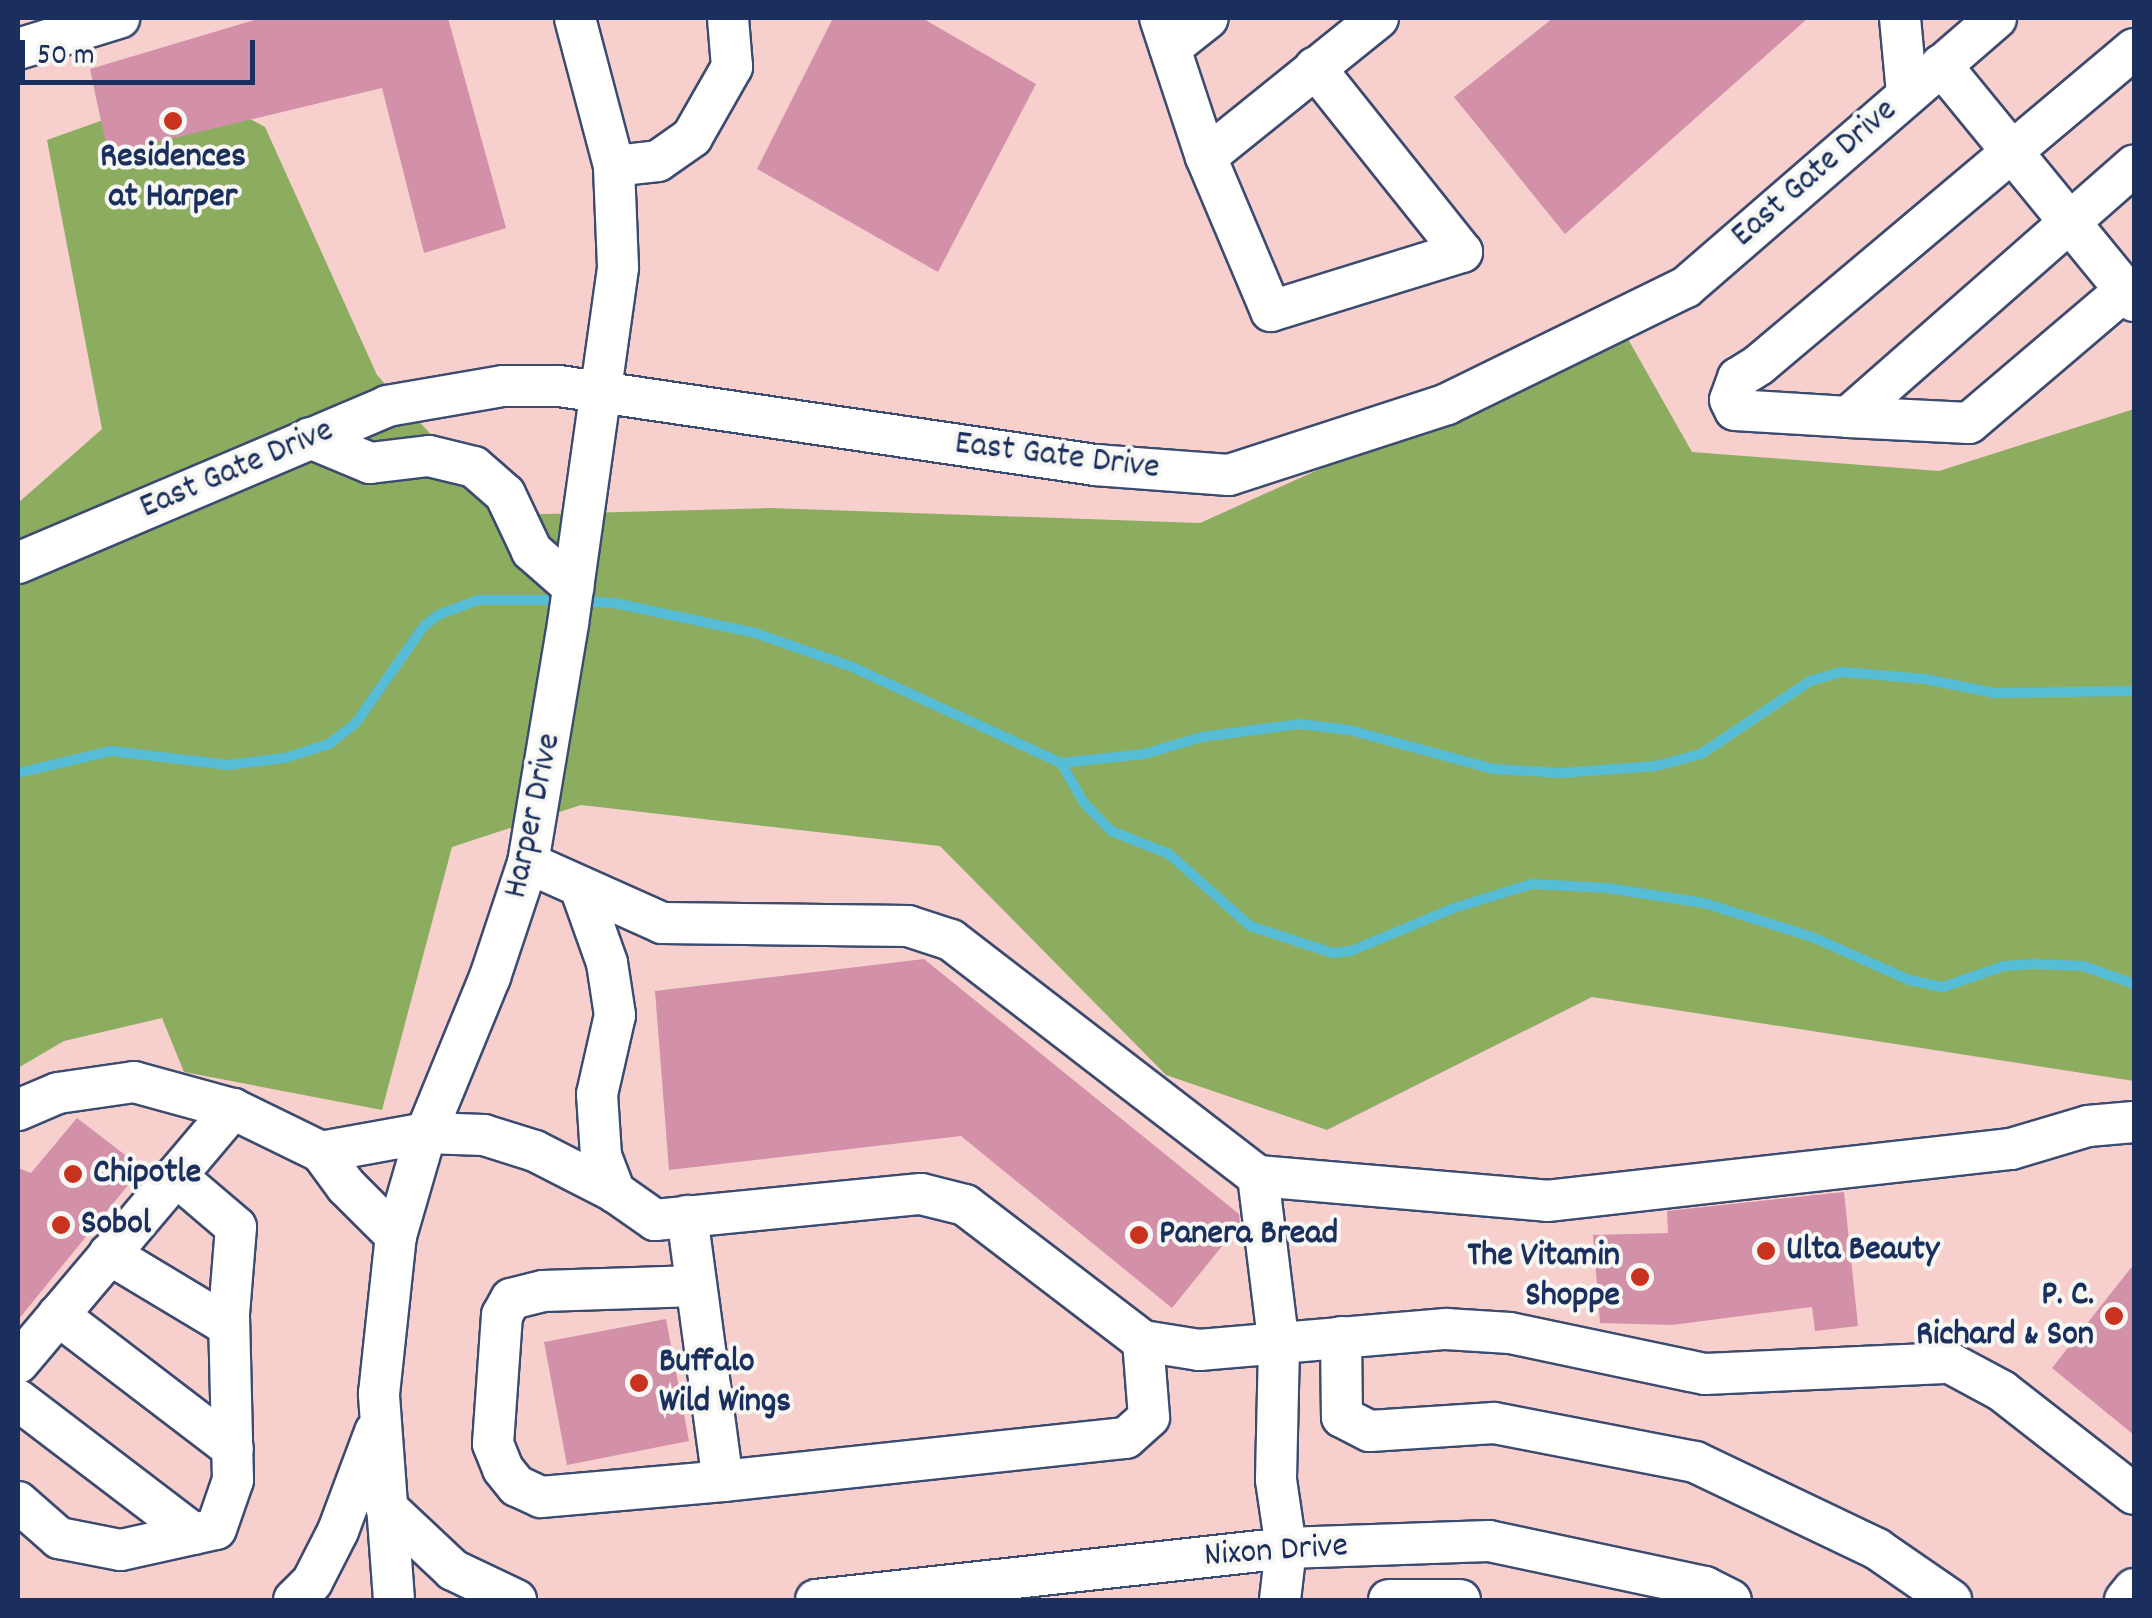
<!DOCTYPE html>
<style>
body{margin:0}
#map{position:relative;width:2152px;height:1618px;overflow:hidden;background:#f4e8d7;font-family:Dekko,sans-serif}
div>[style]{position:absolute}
.built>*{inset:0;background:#f7d0cd}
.forest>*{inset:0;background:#8cac60}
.stream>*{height:10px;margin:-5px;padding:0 5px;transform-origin:5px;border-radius:5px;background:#57bcd5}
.building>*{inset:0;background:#d290a9}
.roads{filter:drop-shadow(2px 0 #3c4b70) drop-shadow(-2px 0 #3c4b70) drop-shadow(0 2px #3c4b70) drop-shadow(0 -2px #3c4b70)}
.minor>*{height:40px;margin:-20px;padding:0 20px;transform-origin:20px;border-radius:20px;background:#fff}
.dots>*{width:28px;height:28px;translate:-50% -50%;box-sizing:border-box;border:5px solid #f6f6f2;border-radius:50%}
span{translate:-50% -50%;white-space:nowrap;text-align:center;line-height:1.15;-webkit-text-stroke:8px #f6f6f2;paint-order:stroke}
.poi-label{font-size:35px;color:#1b2f5e;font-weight:700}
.left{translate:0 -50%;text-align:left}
.right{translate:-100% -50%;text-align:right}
.street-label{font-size:35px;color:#1b2f5e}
.frame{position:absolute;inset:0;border:20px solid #1b2f5e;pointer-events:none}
.scale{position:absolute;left:20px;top:40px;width:235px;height:45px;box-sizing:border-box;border:5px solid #1b2f5e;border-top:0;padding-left:12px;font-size:30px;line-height:35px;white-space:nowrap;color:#1b2f5e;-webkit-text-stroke:8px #f6f6f2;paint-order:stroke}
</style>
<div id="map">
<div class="built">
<div style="clip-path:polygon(18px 18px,2134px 18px,2134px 1600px,18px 1600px)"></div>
</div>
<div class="forest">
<div style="clip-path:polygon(193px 88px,265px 127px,377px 375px,504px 515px,770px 508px,1200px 523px,1624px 332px,1692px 452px,1939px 471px,2134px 409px,2134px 1081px,1592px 997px,1327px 1130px,1166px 1075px,940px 846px,581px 805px,452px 847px,382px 1110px,184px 1072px,162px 1018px,64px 1041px,18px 1068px,18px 503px,102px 429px,47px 140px)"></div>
</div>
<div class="stream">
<div style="left:582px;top:601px;width:32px;rotate:4deg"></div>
<div style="left:614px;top:603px;width:144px;rotate:12deg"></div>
<div style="left:755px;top:633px;width:101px;rotate:19.2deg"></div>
<div style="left:850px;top:666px;width:232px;rotate:24.7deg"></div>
<div style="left:1061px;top:763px;width:83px;rotate:-6.2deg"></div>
<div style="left:1144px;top:754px;width:60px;rotate:-16.3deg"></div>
<div style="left:1202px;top:737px;width:99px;rotate:-7.6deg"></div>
<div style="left:1300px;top:724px;width:49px;rotate:7deg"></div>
<div style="left:1349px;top:730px;width:150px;rotate:15.1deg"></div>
<div style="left:1494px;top:769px;width:67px;rotate:3.4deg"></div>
<div style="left:1561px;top:773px;width:95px;rotate:-4.2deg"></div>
<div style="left:1656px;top:766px;width:47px;rotate:-14.9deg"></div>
<div style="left:1701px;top:754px;width:131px;rotate:-33.8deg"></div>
<div style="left:1810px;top:681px;width:33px;rotate:-16deg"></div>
<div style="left:1842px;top:672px;width:83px;rotate:4.8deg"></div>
<div style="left:1925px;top:679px;width:70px;rotate:11.5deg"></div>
<div style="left:1994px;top:693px;width:140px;rotate:-0.8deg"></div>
<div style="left:1061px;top:763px;width:46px;rotate:60.1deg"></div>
<div style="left:1084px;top:803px;width:39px;rotate:46deg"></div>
<div style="left:1111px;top:831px;width:62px;rotate:21.6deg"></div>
<div style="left:1169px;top:854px;width:108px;rotate:41.6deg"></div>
<div style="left:1250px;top:926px;width:86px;rotate:18.2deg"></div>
<div style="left:1332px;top:953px;width:19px;rotate:-6deg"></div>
<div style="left:1351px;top:951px;width:112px;rotate:-22.7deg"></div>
<div style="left:1454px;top:908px;width:82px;rotate:-17.1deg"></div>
<div style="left:1532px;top:884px;width:75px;rotate:3.1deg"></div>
<div style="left:1607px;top:888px;width:98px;rotate:8.8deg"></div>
<div style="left:1704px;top:903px;width:113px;rotate:17.5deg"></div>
<div style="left:1812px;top:937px;width:106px;rotate:23.9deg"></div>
<div style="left:1909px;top:980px;width:35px;rotate:12deg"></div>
<div style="left:1943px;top:987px;width:65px;rotate:-19deg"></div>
<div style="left:2004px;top:966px;width:31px;rotate:-4deg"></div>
<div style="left:2035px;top:964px;width:48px;rotate:2.4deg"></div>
<div style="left:2083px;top:966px;width:54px;rotate:19.4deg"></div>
<div style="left:18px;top:773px;width:96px;rotate:-13.3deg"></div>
<div style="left:111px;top:751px;width:118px;rotate:6.8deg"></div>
<div style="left:228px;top:765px;width:57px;rotate:-7deg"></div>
<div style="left:285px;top:758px;width:46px;rotate:-17.7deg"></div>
<div style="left:329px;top:744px;width:33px;rotate:-38deg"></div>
<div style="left:355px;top:724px;width:120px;rotate:-54.9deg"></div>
<div style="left:424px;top:626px;width:18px;rotate:-38deg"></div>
<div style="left:438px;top:615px;width:43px;rotate:-20.6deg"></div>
<div style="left:478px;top:600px;width:87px"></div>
</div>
<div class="building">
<div style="clip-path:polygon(261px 18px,448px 18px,506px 228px,424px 253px,382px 88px,108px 154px,90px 69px)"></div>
<div style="clip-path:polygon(833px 18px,922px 18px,1036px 84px,938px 272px,757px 169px)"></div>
<div style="clip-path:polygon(1553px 18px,1808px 18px,1565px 234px,1454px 97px)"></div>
<div style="clip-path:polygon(924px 959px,1239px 1214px,1240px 1224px,1172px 1308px,961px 1136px,669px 1170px,655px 991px)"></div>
<div style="clip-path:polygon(77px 1118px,142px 1168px,18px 1320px,18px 1168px,31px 1173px)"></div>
<div style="clip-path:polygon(1844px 1192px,1858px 1326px,1815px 1331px,1812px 1307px,1672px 1325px,1600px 1323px,1593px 1235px,1668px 1233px,1667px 1211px)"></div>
<div style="clip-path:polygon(2134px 1264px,2134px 1435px,2052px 1368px)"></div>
<div style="clip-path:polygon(666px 1319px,689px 1441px,567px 1465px,544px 1342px)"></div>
</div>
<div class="roads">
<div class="minor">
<div style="left:1160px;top:18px;width:146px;rotate:71.7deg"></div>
<div style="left:1206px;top:157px;width:221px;rotate:-38.9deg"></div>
<div style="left:1900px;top:18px;width:76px;rotate:84.7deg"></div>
<div style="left:1170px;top:48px;width:48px;rotate:-38.3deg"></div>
<div style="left:18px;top:49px;width:106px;rotate:-17.1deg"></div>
<div style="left:2134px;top:49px;width:490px;rotate:139.9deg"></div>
<div style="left:1759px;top:365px;width:25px;rotate:148deg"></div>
<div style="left:1738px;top:378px;width:23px;rotate:110deg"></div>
<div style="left:1730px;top:400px;width:11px;rotate:63deg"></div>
<div style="left:1735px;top:410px;width:113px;rotate:3.5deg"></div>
<div style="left:1848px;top:417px;width:381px;rotate:-41.3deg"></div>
<div style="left:1941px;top:65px;width:305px;rotate:50.7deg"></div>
<div style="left:1206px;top:157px;width:167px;rotate:67.1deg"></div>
<div style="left:1271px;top:311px;width:200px;rotate:-17.2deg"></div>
<div style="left:1462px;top:252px;width:236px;rotate:-128.6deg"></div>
<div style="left:614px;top:166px;width:44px;rotate:-6.5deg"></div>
<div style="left:658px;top:161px;width:42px;rotate:-35.2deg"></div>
<div style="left:692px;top:137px;width:81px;rotate:-60.3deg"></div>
<div style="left:732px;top:67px;width:49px;rotate:-94.7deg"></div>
<div style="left:1848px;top:417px;width:121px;rotate:2.8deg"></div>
<div style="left:1969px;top:423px;width:205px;rotate:-40.4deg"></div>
<div style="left:310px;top:438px;width:65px;rotate:22.6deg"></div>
<div style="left:370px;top:463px;width:59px;rotate:-6.8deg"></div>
<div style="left:429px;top:456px;width:46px;rotate:13.7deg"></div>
<div style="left:474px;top:467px;width:41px;rotate:41.1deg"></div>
<div style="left:505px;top:494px;width:63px;rotate:64.7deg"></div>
<div style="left:532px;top:551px;width:55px;rotate:41.3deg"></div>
<div style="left:18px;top:563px;width:401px;rotate:-23deg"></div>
<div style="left:387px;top:406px;width:118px;rotate:-9.8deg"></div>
<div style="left:503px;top:386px;width:56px"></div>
<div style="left:559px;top:386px;width:542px;rotate:8.38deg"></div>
<div style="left:1095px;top:465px;width:134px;rotate:4.3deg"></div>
<div style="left:1229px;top:475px;width:229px;rotate:-18deg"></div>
<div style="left:1447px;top:404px;width:266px;rotate:-26.1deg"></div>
<div style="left:1686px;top:287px;width:410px;rotate:-40.9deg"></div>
<div style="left:528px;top:863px;width:147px;rotate:24.1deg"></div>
<div style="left:662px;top:923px;width:246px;rotate:0.7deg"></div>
<div style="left:908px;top:926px;width:45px;rotate:18deg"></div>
<div style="left:951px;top:940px;width:387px;rotate:37.6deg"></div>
<div style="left:1258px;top:1176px;width:290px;rotate:4.9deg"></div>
<div style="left:1547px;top:1201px;width:467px;rotate:-6.4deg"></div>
<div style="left:2011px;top:1149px;width:80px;rotate:-16.6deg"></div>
<div style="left:2088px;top:1126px;width:46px;rotate:-5deg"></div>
<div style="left:580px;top:887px;width:81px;rotate:70.4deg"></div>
<div style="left:607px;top:963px;width:53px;rotate:81.3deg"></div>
<div style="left:615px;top:1015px;width:81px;rotate:102.8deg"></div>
<div style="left:597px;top:1094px;width:62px;rotate:86.3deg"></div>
<div style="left:601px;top:1156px;width:39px;rotate:69deg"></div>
<div style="left:18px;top:1110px;width:43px;rotate:-23deg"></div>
<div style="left:58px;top:1093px;width:77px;rotate:-8.2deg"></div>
<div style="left:134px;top:1082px;width:103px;rotate:15.3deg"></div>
<div style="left:233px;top:1109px;width:98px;rotate:26deg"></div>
<div style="left:321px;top:1152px;width:42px;rotate:53.7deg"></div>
<div style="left:346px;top:1186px;width:71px;rotate:45deg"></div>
<div style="left:321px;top:1152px;width:107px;rotate:-10.3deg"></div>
<div style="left:426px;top:1133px;width:58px;rotate:2deg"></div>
<div style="left:484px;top:1135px;width:53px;rotate:17.4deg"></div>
<div style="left:535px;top:1151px;width:90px;rotate:27.1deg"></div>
<div style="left:615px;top:1192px;width:49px;rotate:35deg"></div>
<div style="left:655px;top:1220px;width:267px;rotate:-5.6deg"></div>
<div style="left:921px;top:1194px;width:45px;rotate:14deg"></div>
<div style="left:965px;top:1205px;width:224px;rotate:37.4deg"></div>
<div style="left:1143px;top:1341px;width:57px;rotate:9.1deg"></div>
<div style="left:1199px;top:1350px;width:248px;rotate:-4.9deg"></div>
<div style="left:1446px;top:1329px;width:64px;rotate:3.6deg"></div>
<div style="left:1510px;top:1333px;width:199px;rotate:11.9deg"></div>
<div style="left:1705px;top:1374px;width:245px;rotate:-2.6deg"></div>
<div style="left:1950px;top:1363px;width:59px;rotate:28.3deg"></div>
<div style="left:2002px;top:1391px;width:167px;rotate:38deg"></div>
<div style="left:1258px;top:1176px;width:171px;rotate:83deg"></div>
<div style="left:1279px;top:1346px;width:134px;rotate:91.3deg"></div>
<div style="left:1276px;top:1480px;width:69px;rotate:81.6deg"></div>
<div style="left:1286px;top:1548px;width:52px;rotate:96.6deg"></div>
<div style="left:687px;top:1216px;width:267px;rotate:82.3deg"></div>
<div style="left:723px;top:1481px;width:405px;rotate:-6.1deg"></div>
<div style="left:1126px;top:1438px;width:31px;rotate:-42deg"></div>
<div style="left:1149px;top:1417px;width:76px;rotate:-94.5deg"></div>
<div style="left:109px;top:1254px;width:140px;rotate:31deg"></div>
<div style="left:696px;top:1286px;width:153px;rotate:178.1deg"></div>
<div style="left:543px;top:1291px;width:33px;rotate:166deg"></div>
<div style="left:511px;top:1299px;width:18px;rotate:119deg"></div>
<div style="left:502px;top:1315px;width:129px;rotate:94deg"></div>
<div style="left:493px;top:1444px;width:27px;rotate:68deg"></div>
<div style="left:503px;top:1469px;width:22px;rotate:51deg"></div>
<div style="left:517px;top:1486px;width:26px;rotate:25deg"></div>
<div style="left:541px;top:1497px;width:183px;rotate:-5deg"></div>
<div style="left:58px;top:1315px;width:220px;rotate:37.4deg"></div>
<div style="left:1341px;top:1337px;width:80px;rotate:89.3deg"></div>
<div style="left:1342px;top:1417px;width:31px;rotate:27deg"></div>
<div style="left:1370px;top:1431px;width:124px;rotate:-3.7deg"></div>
<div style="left:1494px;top:1423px;width:205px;rotate:11deg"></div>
<div style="left:1695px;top:1462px;width:202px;rotate:25.5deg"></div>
<div style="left:1877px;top:1549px;width:90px;rotate:34.6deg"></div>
<div style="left:18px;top:1363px;width:333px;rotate:-49.8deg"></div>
<div style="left:18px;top:1400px;width:221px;rotate:37.3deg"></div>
<div style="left:18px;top:1502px;width:55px;rotate:41.3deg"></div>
<div style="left:59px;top:1538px;width:63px;rotate:11deg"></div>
<div style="left:121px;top:1550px;width:97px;rotate:-12.5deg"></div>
<div style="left:216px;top:1529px;width:52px;rotate:-70.9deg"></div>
<div style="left:233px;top:1480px;width:166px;rotate:-91.4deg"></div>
<div style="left:229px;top:1314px;width:87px;rotate:-85.4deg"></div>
<div style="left:236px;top:1227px;width:79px;rotate:-139.6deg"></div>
<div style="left:386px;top:1507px;width:92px;rotate:43.2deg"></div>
<div style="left:453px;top:1570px;width:70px;rotate:25.5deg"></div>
<div style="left:294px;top:1600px;width:25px;rotate:-45deg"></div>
<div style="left:312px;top:1582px;width:57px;rotate:-63deg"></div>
<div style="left:338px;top:1531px;width:106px;rotate:-69.5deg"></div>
<div style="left:394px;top:1600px;width:207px;rotate:-94.2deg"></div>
<div style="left:379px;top:1394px;width:159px;rotate:-83.9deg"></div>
<div style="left:396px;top:1236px;width:107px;rotate:-73.8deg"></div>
<div style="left:426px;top:1133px;width:169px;rotate:-67.7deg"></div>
<div style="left:490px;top:977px;width:120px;rotate:-71.6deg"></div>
<div style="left:528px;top:863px;width:242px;rotate:-80.5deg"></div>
<div style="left:568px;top:624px;width:360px;rotate:-82deg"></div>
<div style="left:618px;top:267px;width:101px;rotate:-92.3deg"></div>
<div style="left:614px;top:166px;width:153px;rotate:-104.8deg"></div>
<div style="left:816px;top:1600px;width:473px;rotate:-6.3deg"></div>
<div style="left:1286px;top:1548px;width:203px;rotate:-2deg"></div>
<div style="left:1489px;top:1541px;width:221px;rotate:12deg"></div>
<div style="left:1705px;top:1587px;width:29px;rotate:27deg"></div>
<div style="left:1389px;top:1600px;width:71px"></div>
<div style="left:2125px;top:1600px;width:14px;rotate:-51deg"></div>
</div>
</div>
<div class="dots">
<div style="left:173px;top:121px;background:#c8321e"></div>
<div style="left:73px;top:1174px;background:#c8321e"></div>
<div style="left:61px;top:1225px;background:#c8321e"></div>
<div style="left:1139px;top:1235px;background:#c8321e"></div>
<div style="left:1766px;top:1251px;background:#c8321e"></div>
<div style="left:1640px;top:1277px;background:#c8321e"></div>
<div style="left:2114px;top:1316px;background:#c8321e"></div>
<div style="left:639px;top:1383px;background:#c8321e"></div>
</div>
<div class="poi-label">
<span style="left:173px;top:178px">Residences<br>at Harper</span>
<span class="left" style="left:93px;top:1174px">Chipotle</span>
<span class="left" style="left:81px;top:1225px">Sobol</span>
<span class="left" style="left:1159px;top:1235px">Panera Bread</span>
<span class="left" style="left:1786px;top:1251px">Ulta Beauty</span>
<span class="right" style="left:1620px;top:1277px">The Vitamin<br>Shoppe</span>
<span class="right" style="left:2094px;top:1316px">P. C.<br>Richard &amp; Son</span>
<span class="left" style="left:659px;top:1383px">Buffalo<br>Wild Wings</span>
</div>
<div class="street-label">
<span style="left:1815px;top:174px;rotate:-41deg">East Gate Drive</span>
<span style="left:1057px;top:457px;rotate:7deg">East Gate Drive</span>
<span style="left:237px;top:470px;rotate:-23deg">East Gate Drive</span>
<span style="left:534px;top:816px;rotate:-78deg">Harper Drive</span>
<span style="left:1276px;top:1552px;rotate:-4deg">Nixon Drive</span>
</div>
<div class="frame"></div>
<div class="scale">50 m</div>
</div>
